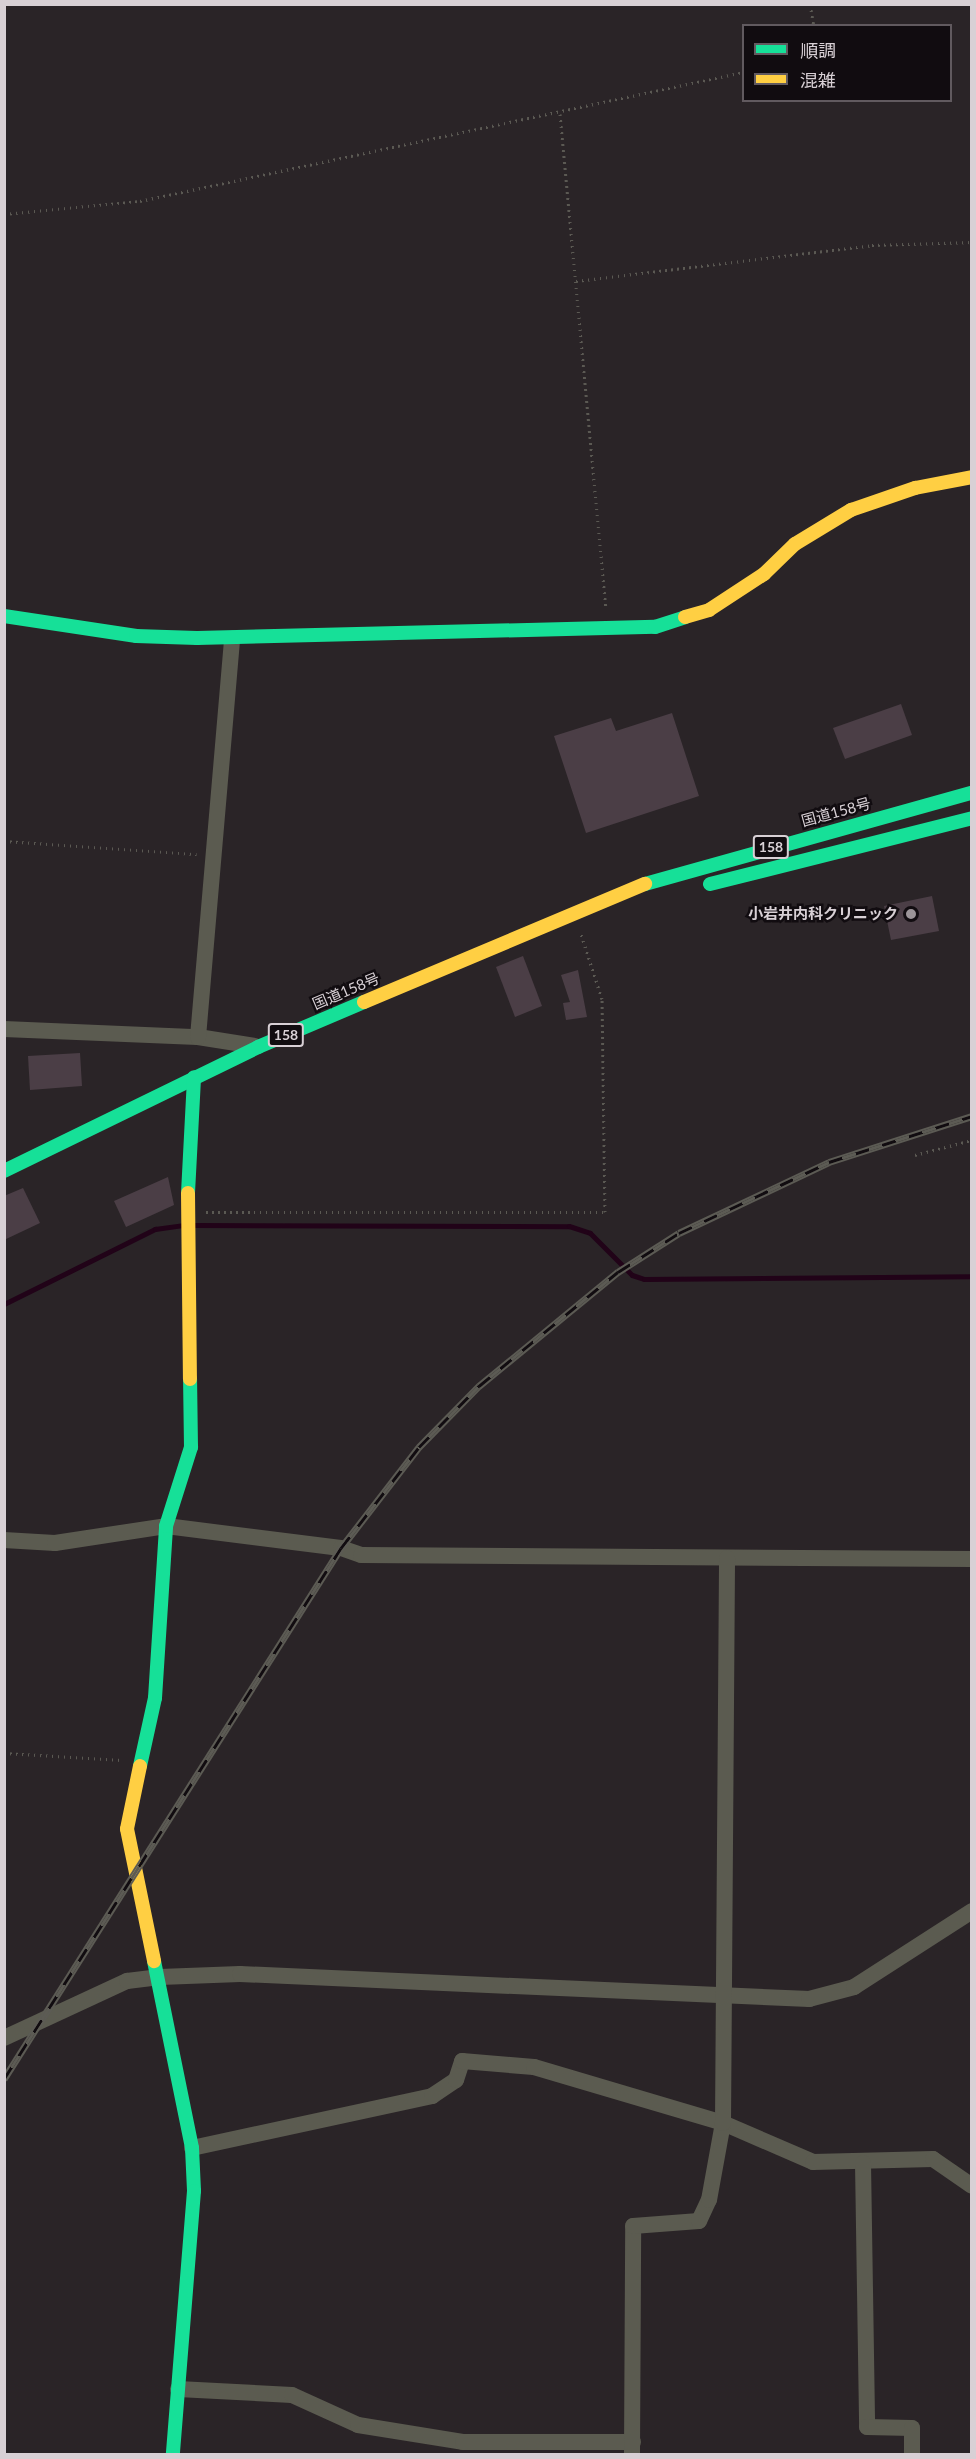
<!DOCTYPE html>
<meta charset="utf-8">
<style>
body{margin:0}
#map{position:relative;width:976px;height:2459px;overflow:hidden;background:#2a2427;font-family:Lato,"Noto Sans JP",sans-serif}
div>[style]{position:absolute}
.stream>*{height:5px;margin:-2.5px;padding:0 2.5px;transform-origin:2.5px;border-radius:2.5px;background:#210318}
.building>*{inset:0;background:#4b3e46}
.path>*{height:3px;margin-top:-1.5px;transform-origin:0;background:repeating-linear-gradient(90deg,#5b5953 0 1.5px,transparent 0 6px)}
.street>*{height:16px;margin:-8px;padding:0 8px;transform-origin:8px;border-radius:8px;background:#5b5b50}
.fast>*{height:14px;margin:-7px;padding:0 7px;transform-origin:7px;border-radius:7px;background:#16e098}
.slow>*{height:14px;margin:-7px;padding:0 7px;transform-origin:7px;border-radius:7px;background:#ffcf43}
.rail>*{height:7px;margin-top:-3.5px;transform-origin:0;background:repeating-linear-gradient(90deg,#110c10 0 14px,#5c5b54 0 28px);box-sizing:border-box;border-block:2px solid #5c5b54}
.dots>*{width:16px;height:16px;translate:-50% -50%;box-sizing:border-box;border:3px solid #110c10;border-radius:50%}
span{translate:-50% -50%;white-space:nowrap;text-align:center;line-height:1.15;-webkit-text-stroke:5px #110c10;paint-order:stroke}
.shield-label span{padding:2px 4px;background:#110c10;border:2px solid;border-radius:4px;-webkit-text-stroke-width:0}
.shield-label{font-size:14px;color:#d8d0d5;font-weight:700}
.street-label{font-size:15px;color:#d8d0d5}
.poi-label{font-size:15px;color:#d8d0d5;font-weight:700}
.right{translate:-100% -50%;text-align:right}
.frame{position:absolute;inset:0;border:6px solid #d8d0d5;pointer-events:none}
.legend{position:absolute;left:742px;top:24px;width:210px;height:78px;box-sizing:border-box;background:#110c10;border:2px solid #615a5f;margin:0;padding:8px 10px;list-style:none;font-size:18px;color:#d8d0d5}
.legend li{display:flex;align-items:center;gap:12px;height:30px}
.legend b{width:30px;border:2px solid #615a5f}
</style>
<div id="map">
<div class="stream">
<div style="left:192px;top:1225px;width:377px;rotate:0.2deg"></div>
<div style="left:569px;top:1226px;width:22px;rotate:18deg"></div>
<div style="left:590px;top:1233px;width:59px;rotate:45deg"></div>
<div style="left:632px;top:1275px;width:13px;rotate:18deg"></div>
<div style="left:644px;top:1279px;width:328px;rotate:-0.5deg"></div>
<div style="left:4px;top:1304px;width:169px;rotate:-26.4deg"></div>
<div style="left:155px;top:1229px;width:28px;rotate:-8deg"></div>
</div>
<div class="building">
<div style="clip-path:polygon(901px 704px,912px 735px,845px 759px,833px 728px)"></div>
<div style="clip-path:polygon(672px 713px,699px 796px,586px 833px,554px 736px,611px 718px,616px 731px)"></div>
<div style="clip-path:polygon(932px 896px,939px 931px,891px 940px,884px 906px)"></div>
<div style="clip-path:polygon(523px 956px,542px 1006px,515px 1017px,496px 967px)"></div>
<div style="clip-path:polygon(578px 970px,587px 1017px,566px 1020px,563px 1003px,570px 1002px,561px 975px)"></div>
<div style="clip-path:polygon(80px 1053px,82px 1086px,30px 1090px,28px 1056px)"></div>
<div style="clip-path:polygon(168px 1177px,174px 1205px,126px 1227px,114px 1201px)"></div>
<div style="clip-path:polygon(23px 1188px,40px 1223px,4px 1240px,4px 1196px)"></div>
</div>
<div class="path">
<div style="left:810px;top:4px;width:22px;rotate:80deg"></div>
<div style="left:560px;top:114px;width:496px;rotate:84.7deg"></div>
<div style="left:4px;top:214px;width:137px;rotate:-5.5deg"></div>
<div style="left:140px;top:201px;width:618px;rotate:-12.06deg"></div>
<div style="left:576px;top:281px;width:298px;rotate:-6.9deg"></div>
<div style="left:872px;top:245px;width:100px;rotate:-1.7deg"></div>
<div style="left:4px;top:841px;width:193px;rotate:3.9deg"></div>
<div style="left:915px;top:1155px;width:59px;rotate:-14.7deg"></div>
<div style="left:206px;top:1212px;width:399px"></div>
<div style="left:605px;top:1212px;width:213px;rotate:-90.8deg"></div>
<div style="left:602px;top:999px;width:68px;rotate:-107.9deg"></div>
<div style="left:4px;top:1753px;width:118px;rotate:3.4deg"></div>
</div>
<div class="street">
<div style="left:4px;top:1029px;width:194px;rotate:2.4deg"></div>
<div style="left:198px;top:1037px;width:58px;rotate:9deg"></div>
<div style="left:198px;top:1037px;width:400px;rotate:-85.1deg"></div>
<div style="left:4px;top:1540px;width:51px;rotate:3.4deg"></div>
<div style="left:55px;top:1543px;width:112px;rotate:-8.7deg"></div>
<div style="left:166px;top:1526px;width:176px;rotate:7.2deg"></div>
<div style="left:341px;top:1548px;width:21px;rotate:19deg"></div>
<div style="left:361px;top:1555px;width:611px;rotate:0.38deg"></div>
<div style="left:4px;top:2038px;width:136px;rotate:-24.9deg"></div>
<div style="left:127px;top:1981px;width:33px;rotate:-7deg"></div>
<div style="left:160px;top:1977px;width:80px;rotate:-2.1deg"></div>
<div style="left:240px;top:1974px;width:570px;rotate:2.52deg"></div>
<div style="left:809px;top:1999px;width:47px;rotate:-14.9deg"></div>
<div style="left:854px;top:1987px;width:140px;rotate:-32.8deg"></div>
<div style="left:192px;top:2148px;width:246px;rotate:-12.2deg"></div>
<div style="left:432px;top:2096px;width:29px;rotate:-34deg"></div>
<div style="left:456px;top:2080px;width:20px;rotate:-72deg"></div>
<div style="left:462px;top:2061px;width:72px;rotate:4.8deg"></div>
<div style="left:534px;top:2067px;width:197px;rotate:16.5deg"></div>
<div style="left:723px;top:2123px;width:98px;rotate:23.4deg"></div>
<div style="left:813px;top:2162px;width:120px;rotate:-1.4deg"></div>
<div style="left:933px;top:2159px;width:47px;rotate:34.7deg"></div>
<div style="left:863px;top:2163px;width:264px;rotate:89.1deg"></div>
<div style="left:867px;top:2427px;width:45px;rotate:1.3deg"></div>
<div style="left:912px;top:2428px;width:26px;rotate:90deg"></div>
<div style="left:178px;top:2389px;width:114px;rotate:3deg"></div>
<div style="left:292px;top:2395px;width:72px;rotate:24.4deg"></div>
<div style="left:358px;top:2425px;width:106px;rotate:9.2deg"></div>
<div style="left:463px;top:2442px;width:170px"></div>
<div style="left:632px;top:2454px;width:228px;rotate:-89.7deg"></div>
<div style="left:633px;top:2226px;width:66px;rotate:-4.3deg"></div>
<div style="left:699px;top:2221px;width:23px;rotate:-65deg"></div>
<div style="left:709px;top:2200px;width:78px;rotate:-79.7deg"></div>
<div style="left:723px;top:2123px;width:565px;rotate:-89.59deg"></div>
</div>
<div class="fast">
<div style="left:4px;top:616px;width:134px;rotate:8.6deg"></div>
<div style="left:136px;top:636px;width:61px;rotate:1.9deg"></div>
<div style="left:197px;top:638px;width:458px;rotate:-1.4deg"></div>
<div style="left:655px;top:627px;width:32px;rotate:-18deg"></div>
<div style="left:645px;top:884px;width:339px;rotate:-15.6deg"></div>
<div style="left:710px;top:884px;width:270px;rotate:-14.1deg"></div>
<div style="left:4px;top:1171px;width:283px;rotate:-26deg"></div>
<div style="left:258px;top:1047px;width:115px;rotate:-23deg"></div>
<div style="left:188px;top:1193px;width:116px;rotate:-87deg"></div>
<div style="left:140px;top:1766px;width:70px;rotate:-77.6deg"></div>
<div style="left:155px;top:1698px;width:172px;rotate:-86.3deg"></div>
<div style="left:166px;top:1526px;width:83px;rotate:-72.4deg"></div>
<div style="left:191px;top:1447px;width:68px;rotate:-90.8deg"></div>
<div style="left:154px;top:1961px;width:191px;rotate:78.5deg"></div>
<div style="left:192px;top:2148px;width:43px;rotate:87.3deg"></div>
<div style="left:194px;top:2191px;width:264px;rotate:94.6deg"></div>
</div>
<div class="slow">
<div style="left:685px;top:617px;width:25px;rotate:-16deg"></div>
<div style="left:709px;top:610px;width:66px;rotate:-33.2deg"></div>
<div style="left:764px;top:574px;width:43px;rotate:-44.1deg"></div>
<div style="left:795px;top:544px;width:66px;rotate:-31.3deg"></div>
<div style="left:851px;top:510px;width:68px;rotate:-19deg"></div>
<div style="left:915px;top:488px;width:58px;rotate:-10.9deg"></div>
<div style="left:364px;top:1002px;width:305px;rotate:-22.8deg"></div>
<div style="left:188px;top:1193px;width:186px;rotate:89.4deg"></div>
<div style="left:140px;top:1766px;width:64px;rotate:101.7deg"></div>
<div style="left:127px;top:1829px;width:135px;rotate:78.4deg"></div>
</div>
<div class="rail">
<div style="left:4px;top:2079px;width:629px;rotate:-57.6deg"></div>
<div style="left:341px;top:1548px;width:128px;rotate:-52.3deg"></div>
<div style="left:419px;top:1447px;width:86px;rotate:-45.5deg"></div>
<div style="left:479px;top:1386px;width:180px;rotate:-39.4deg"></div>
<div style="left:618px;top:1272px;width:72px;rotate:-32.6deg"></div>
<div style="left:679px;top:1233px;width:166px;rotate:-25.3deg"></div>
<div style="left:829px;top:1162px;width:150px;rotate:-17.8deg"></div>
</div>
<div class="dots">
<div style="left:911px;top:914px;background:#9b9498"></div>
</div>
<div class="shield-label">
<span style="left:771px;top:847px">158</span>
<span style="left:286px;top:1035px">158</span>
</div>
<div class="street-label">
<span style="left:836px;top:812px;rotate:-15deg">国道158号</span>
<span style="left:346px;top:991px;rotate:-23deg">国道158号</span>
</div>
<div class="poi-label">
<span class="right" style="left:898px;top:914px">小岩井内科クリニック</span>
</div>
<div class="frame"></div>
<ul class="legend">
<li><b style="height:8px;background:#16e098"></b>順調</li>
<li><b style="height:8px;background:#ffcf43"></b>混雑</li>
</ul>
</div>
